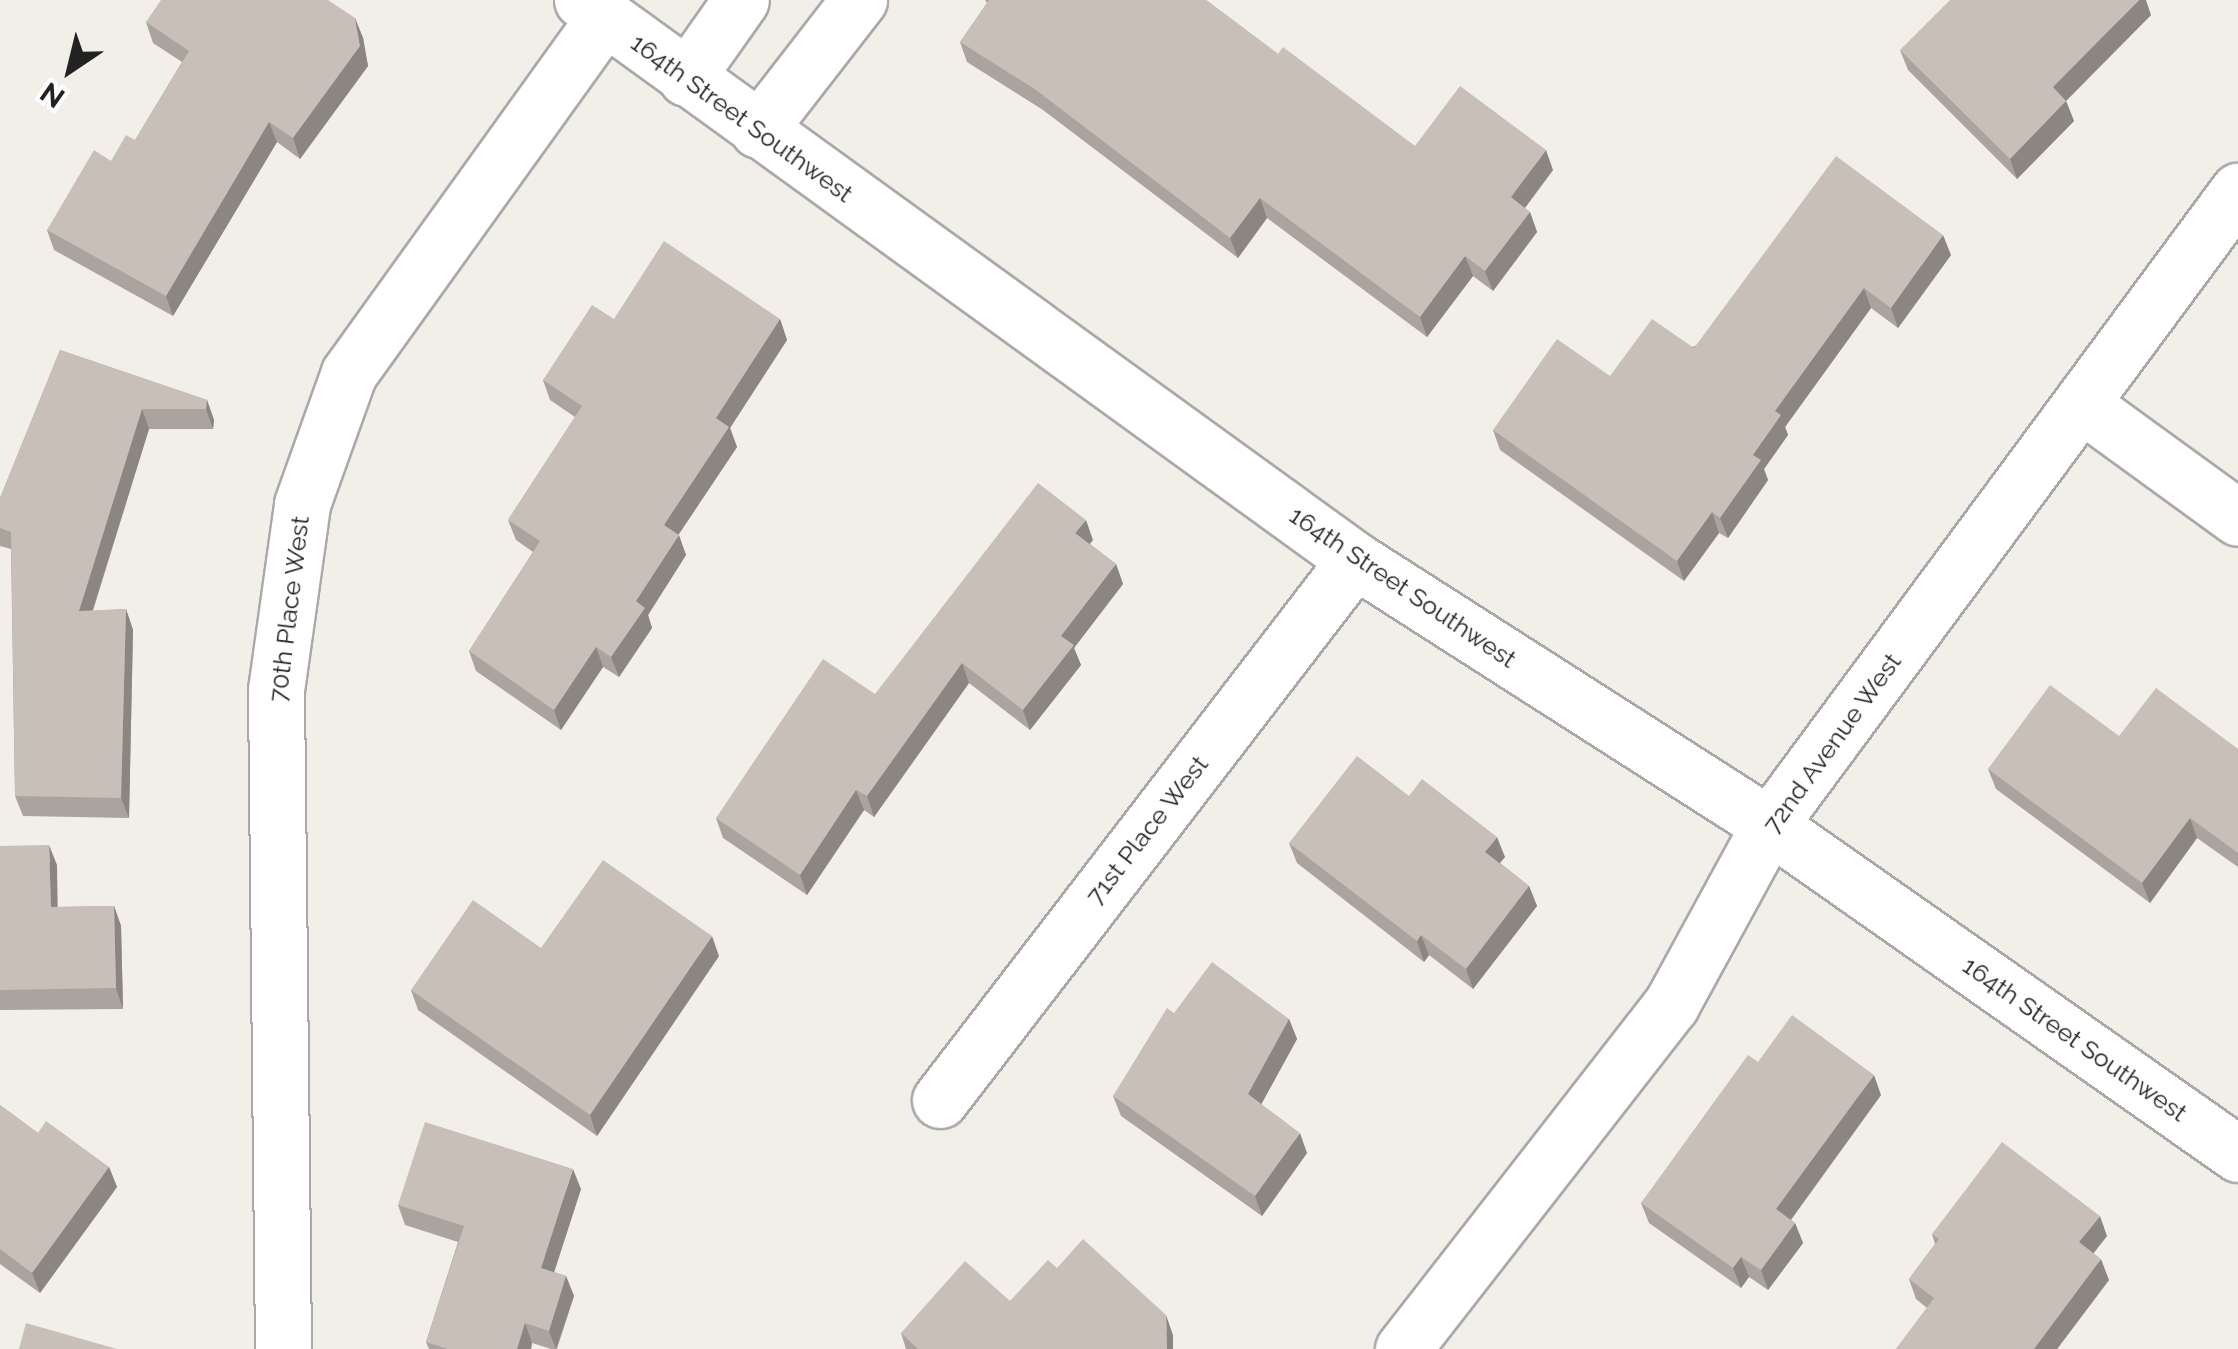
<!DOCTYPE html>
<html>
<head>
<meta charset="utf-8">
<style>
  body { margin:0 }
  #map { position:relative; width:2238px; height:1349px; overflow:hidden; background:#f2efe9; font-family:Raleway,sans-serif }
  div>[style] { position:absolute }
  .roads { filter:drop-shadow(2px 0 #a9a9a9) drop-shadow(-2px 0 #a9a9a9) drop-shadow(0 2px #a9a9a9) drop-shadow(0 -2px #a9a9a9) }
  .minor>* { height:55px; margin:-27.5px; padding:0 27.5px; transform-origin:27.5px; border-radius:27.5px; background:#fff }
  .wall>* { inset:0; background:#aba49e }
  .shaded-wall>* { inset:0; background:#8b8681 }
  .building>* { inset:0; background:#c7bfb8 }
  span { translate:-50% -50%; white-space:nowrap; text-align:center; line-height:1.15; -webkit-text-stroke:8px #fff; paint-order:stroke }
  .street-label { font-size:25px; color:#222 }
  .north { position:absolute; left:20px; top:20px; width:100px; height:100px; -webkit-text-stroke:8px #fff; paint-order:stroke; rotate:215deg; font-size:28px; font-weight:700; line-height:40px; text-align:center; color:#222 }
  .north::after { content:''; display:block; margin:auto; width:35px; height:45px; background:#222; clip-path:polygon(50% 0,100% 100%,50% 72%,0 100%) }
</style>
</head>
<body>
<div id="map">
  <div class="roads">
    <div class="minor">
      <i style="left:582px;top:0;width:955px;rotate:35.92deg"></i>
      <i style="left:1355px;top:560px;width:492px;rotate:32.6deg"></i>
      <i style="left:1769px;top:825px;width:573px;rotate:35.05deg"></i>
      <i style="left:686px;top:78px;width:95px;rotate:-54.8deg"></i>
      <i style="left:758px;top:130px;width:165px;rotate:-52.2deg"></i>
      <i style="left:2084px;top:406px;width:190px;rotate:36deg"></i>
      <i style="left:940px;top:1100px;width:681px;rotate:-52.46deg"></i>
      <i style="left:283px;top:1349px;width:659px;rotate:-90.61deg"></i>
      <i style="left:276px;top:690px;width:188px;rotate:-82deg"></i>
      <i style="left:302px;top:504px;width:139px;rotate:-70.3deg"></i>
      <i style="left:349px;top:373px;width:437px;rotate:-54.3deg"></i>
      <i style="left:1403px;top:1349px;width:436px;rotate:-52.1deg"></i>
      <i style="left:1671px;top:1005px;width:205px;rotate:-61.4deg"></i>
      <i style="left:1769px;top:825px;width:789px;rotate:-53.51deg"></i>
    </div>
  </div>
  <div class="wall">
    <i style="clip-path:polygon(985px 0,1206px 0,1278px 54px,1415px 146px,1553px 170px,1525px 208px,1530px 212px,1537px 232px,1493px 291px,1473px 276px,1427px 337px,1267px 218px,1238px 258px,1043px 110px,967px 62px,960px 42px,987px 3px)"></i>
    <i style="clip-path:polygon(2151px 15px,2066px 101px,2074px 121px,2017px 179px,1908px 70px,1900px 50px)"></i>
    <i style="clip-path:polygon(355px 18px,363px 38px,368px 66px,300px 159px,277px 142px,173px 316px,54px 250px,47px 230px,111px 161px,135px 140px,182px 62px,153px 43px,146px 22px)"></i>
    <i style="clip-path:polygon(1951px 255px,1898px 328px,1871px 308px,1785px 427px,1788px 435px,1764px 469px,1768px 480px,1728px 538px,1719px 533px,1684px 581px,1500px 450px,1493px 430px,1610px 376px)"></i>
    <i style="clip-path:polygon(614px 319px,780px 319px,787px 340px,730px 428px,737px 447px,678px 535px,686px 555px,648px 615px,652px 628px,619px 677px,603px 667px,561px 730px,476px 671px,469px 651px,533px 552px,516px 540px,508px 520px,575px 417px,550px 400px,543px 380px)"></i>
    <i style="clip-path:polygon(60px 350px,207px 400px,214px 420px,213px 429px,149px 429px,93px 611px,126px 609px,133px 630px,129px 818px,23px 816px,15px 796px,11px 549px,0 546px,0 498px)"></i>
    <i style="clip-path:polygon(1093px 540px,1090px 544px,1116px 564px,1123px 584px,1074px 648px,1081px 665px,1030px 730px,969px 683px,874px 817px,864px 810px,807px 895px,723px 838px,716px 818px,875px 694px)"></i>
    <i style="clip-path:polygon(2119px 736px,2238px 749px,2238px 867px,2197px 838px,2150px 903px,1996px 789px,1988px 769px)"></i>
    <i style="clip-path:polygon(1409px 796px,1505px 857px,1500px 863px,1529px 886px,1537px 906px,1473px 989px,1429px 955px,1424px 962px,1297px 863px,1289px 843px)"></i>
    <i style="clip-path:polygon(0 846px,57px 865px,57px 907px,114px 906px,121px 926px,123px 1009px,0 1010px)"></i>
    <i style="clip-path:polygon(541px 948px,719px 956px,597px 1136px,418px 1010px,411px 990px)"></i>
    <i style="clip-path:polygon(1174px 1013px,1289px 1019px,1297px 1039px,1261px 1104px,1307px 1153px,1262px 1216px,1121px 1116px,1113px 1096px)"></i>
    <i style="clip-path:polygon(1758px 1062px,1881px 1095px,1791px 1220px,1795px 1223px,1803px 1243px,1768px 1290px,1749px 1277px,1741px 1288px,1649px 1223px,1641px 1203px)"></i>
    <i style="clip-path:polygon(0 1105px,38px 1133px,109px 1167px,117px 1187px,40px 1293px,0 1264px)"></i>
    <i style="clip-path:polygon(581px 1189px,554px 1272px,566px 1276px,574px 1296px,557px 1349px,551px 1349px,532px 1343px,531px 1349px,429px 1349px,426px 1342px,458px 1242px,405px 1225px,398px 1205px)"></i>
    <i style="clip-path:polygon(1932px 1234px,2107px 1236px,2093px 1253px,2109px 1280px,2057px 1349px,1896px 1349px,1927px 1308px,1916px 1299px,1909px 1279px,1935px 1244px)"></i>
    <i style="clip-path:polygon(1057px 1268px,1173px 1335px,1173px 1349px,906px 1349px,901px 1333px,1010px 1301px)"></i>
  </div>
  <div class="shaded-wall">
    <i style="clip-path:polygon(2139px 0,2146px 0,2151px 15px,2060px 107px,2053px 87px)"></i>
    <i style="clip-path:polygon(355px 18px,363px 38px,368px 66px,300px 159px,293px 138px)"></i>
    <i style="clip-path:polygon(2066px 101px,2074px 121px,2017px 179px,2010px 159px)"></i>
    <i style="clip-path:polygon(269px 122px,277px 142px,173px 316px,166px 296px)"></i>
    <i style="clip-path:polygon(1546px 150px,1553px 170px,1518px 217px,1511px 197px)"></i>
    <i style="clip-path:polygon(1260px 198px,1267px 218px,1238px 258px,1230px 238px)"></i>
    <i style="clip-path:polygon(1530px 212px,1537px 232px,1493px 291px,1485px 271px)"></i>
    <i style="clip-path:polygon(1943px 235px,1951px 255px,1898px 328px,1891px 308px)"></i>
    <i style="clip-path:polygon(1465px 256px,1473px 276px,1427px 337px,1420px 317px)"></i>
    <i style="clip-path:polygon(1864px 288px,1871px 308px,1785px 427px,1788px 435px,1764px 469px,1768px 480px,1728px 538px,1720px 518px,1775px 411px)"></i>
    <i style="clip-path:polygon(780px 319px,787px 340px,730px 428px,737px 447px,671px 546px,664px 525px,716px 418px)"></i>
    <i style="clip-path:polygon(207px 400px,214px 420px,213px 429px,206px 409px)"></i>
    <i style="clip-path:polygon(142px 409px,149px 429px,86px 631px,79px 611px)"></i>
    <i style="clip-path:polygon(1712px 512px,1719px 533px,1684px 581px,1677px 561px)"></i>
    <i style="clip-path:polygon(1086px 520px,1093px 540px,1082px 553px,1075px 533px)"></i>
    <i style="clip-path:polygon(679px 535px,686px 555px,648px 615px,652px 628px,619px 677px,611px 657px,636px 601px)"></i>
    <i style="clip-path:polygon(1116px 564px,1123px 584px,1074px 648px,1081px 665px,1030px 730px,1023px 710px,1061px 636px)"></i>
    <i style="clip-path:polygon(126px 609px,133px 630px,129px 818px,121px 798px)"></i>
    <i style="clip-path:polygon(596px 647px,603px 667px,561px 730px,554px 710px)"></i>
    <i style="clip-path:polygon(962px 663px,969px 683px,874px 817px,867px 796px)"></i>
    <i style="clip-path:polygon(856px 790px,864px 810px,807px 895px,800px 875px)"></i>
    <i style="clip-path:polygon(2190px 818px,2197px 838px,2150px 903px,2142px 883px)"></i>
    <i style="clip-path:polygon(1497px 837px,1505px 857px,1492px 872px,1485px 852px)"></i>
    <i style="clip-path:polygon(49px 845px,57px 865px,58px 927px,51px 907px)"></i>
    <i style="clip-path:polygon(1529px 886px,1537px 906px,1473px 989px,1466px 969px)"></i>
    <i style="clip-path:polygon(114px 906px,121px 926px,123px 1009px,116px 988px)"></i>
    <i style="clip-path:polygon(1421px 935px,1429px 955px,1424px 962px,1417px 941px)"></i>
    <i style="clip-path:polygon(712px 936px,719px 956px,597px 1136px,590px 1115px)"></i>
    <i style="clip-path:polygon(1289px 1019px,1297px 1039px,1256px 1114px,1248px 1094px)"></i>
    <i style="clip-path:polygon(1874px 1075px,1881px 1095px,1784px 1229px,1776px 1209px)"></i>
    <i style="clip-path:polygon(1300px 1133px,1307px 1153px,1262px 1216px,1255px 1196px)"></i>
    <i style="clip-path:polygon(109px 1167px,117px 1187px,40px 1293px,32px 1273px)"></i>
    <i style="clip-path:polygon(573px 1169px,581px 1189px,549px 1288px,541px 1268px)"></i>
    <i style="clip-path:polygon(2100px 1216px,2107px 1236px,2086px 1263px,2079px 1242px)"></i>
    <i style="clip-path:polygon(1795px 1223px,1803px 1243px,1768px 1290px,1761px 1270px)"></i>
    <i style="clip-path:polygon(1741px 1257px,1749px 1277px,1741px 1288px,1733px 1268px)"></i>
    <i style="clip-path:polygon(2101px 1259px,2109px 1280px,2057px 1349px,2034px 1349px)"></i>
    <i style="clip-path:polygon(566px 1276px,574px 1296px,556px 1349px,549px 1331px)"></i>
    <i style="clip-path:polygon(1166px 1315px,1173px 1335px,1173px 1349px,1167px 1349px)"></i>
    <i style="clip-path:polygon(525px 1323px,532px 1343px,531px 1349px,517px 1349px)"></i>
  </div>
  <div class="building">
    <i style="clip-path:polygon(161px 0,328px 0,355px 18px,360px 46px,293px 138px,269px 122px,166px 296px,47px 230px,94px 150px,111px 161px,126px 135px,135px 140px,189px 51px,146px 22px)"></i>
    <i style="clip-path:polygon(989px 0,1206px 0,1278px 54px,1283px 47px,1415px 146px,1460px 86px,1546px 150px,1511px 197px,1530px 212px,1485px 271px,1465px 256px,1420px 317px,1260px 198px,1230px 238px,1036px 90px,960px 42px)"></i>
    <i style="clip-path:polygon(1950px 0,2139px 0,2053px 87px,2066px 101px,2010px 159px,1900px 50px)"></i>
    <i style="clip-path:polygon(1836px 156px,1943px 235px,1891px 308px,1864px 288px,1775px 411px,1781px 415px,1753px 455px,1761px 460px,1720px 518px,1712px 512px,1677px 561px,1493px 430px,1557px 339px,1610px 376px,1652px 319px,1694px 348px)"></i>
    <i style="clip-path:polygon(664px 241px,780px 319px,716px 418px,729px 427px,664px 525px,679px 535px,636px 601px,645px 608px,611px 657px,596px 647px,554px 710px,469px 651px,540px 541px,508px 520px,582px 406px,543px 380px,592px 305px,614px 319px)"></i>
    <i style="clip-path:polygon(60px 350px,207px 400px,206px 409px,142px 409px,79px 611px,126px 609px,121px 798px,15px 796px,11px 532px,0 528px,0 498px)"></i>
    <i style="clip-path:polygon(1038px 483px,1086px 520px,1075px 533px,1116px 564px,1061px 636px,1074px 645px,1023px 710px,962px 663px,867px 796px,856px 790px,800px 875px,716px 818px,823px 659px,875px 694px)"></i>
    <i style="clip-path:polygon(2050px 685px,2119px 736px,2156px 688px,2238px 749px,2238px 853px,2190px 818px,2142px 883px,1988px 769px)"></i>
    <i style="clip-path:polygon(1357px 756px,1409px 796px,1422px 779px,1497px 837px,1485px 852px,1529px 886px,1466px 969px,1421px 935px,1417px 941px,1289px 843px)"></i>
    <i style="clip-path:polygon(49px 845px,51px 907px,114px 906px,116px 988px,0 990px,0 846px)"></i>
    <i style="clip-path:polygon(603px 860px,712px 936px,590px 1115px,411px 990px,473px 900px,541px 948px)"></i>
    <i style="clip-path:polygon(1212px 962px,1289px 1019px,1248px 1094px,1300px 1133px,1255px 1196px,1113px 1096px,1167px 1008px,1174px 1013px)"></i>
    <i style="clip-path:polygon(1792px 1015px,1874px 1075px,1776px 1209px,1795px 1223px,1761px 1270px,1741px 1257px,1733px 1268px,1641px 1203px,1748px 1055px,1758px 1062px)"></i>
    <i style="clip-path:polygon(0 1105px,38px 1133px,46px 1121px,109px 1167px,32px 1273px,0 1249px)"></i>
    <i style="clip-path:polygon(425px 1122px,573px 1169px,541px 1268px,566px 1276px,549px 1331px,525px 1323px,517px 1349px,448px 1349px,426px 1342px,464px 1226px,398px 1205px)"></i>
    <i style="clip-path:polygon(2002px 1142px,2100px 1216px,2079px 1242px,2101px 1259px,2034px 1349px,1896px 1349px,1934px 1298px,1909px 1279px,1939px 1239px,1932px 1234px)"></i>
    <i style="clip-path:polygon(1083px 1239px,1166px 1315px,1167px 1349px,918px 1349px,901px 1333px,965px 1261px,1010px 1301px,1048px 1260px,1057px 1268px)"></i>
    <i style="clip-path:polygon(26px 1323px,117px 1349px,19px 1349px)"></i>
  </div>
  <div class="street-label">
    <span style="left:742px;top:118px;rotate:36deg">164th Street Southwest</span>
    <span style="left:1403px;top:587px;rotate:34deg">164th Street Southwest</span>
    <span style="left:289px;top:609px;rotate:-83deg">70th Place West</span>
    <span style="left:1832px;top:743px;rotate:-54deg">72nd Avenue West</span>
    <span style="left:1147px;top:830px;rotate:-52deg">71st Place West</span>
    <span style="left:2075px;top:1039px;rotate:35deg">164th Street Southwest</span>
  </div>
  <div class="north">N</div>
</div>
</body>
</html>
